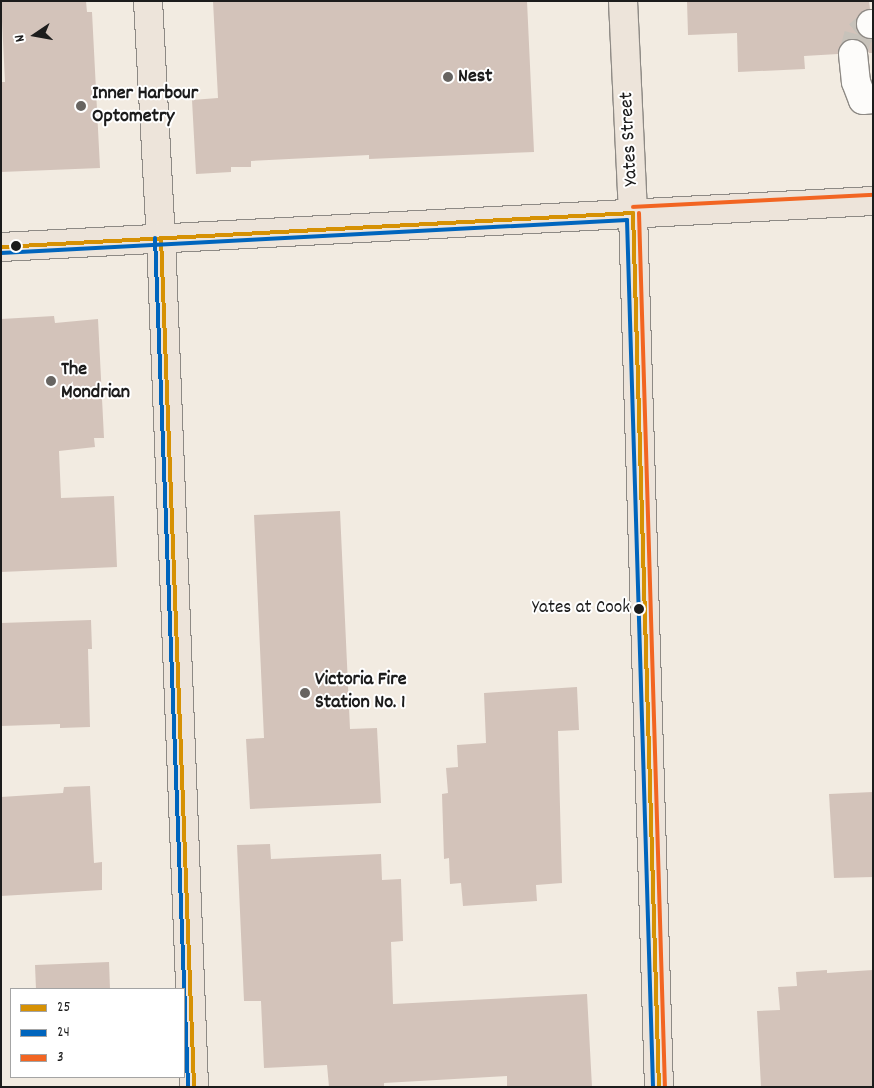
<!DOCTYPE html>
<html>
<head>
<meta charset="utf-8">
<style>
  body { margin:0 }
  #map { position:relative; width:874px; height:1088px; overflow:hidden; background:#f2ebe1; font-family:Dekko,sans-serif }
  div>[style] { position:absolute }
  .building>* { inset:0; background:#d3c3ba }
  .minor-tunnel>* { height:28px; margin-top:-14px; transform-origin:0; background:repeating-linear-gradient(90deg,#c7c2ba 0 28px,transparent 0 42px) }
  .roads { filter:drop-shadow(1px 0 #8e8a85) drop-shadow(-1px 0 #8e8a85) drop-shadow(0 1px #8e8a85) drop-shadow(0 -1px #8e8a85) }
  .minor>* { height:28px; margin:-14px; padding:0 14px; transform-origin:14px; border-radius:14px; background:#fdfcfa }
  .major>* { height:28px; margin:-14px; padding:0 14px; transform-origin:14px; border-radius:14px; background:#ede4da }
  .bus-1>* { height:4px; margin:-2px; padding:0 2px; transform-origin:2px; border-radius:2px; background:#d69104 }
  .bus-2>* { height:4px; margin:-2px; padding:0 2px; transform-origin:2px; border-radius:2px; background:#0065bd }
  .bus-3>* { height:4px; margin:-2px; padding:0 2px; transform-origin:2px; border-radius:2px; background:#f26522 }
  .dots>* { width:14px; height:14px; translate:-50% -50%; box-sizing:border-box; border:2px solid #fff; border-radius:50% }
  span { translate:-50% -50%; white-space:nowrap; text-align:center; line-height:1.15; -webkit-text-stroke:4px #fff; paint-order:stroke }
  .bus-label { font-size:19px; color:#1c1c1c }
  .right { translate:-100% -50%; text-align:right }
  .poi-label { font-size:20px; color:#1c1c1c; font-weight:700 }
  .left { translate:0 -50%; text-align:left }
  .street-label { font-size:20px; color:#1c1c1c }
  .frame { position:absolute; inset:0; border:2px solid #1c1c1c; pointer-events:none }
  .legend { position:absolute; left:10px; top:988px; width:175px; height:90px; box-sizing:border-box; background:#fff; border:1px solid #a4a4a4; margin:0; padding:6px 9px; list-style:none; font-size:15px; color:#1c1c1c }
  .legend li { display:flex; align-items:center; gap:10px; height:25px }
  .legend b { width:25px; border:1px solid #a4a4a4 }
  .north { position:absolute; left:10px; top:10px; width:50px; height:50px; -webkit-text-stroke:4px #fff; paint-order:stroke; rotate:258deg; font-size:14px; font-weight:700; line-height:20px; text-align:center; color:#1c1c1c }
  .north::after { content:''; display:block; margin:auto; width:18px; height:22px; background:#1c1c1c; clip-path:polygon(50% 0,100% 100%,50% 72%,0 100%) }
</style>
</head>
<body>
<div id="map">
  <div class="building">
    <i style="clip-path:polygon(1px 1px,86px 1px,87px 12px,92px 12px,100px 168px,1px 172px,1px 82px,5px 82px)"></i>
    <i style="clip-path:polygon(213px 1px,527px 1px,534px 152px,369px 159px,369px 155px,251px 161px,251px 167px,231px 167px,231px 172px,196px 174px,192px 100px,218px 98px)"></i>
    <i style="clip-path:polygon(687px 1px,869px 1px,870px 9px,858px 16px,855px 24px,863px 37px,872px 40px,873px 53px,869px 53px,860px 40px,851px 39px,843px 42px,838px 54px,804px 56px,805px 69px,738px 72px,737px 33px,688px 35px)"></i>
    <i style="clip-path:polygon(54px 316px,55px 323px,98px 319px,104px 438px,94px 438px,95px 447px,59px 451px,61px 498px,114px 496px,117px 567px,1px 572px,1px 319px)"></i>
    <i style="clip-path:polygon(340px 511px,350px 729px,377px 728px,381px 803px,250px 809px,246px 739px,264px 738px,254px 515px)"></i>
    <i style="clip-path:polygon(91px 620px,92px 649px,88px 649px,90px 727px,60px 728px,60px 724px,1px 726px,1px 623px)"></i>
    <i style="clip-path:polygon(577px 687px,579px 730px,558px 731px,562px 883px,536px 885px,537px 901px,463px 906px,461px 883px,450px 884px,449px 858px,444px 859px,442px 794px,448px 793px,446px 768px,458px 767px,457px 745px,486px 743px,484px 693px)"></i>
    <i style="clip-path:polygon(90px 786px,94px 863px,102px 862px,102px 890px,1px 896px,1px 797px,63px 793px,64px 787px)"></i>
    <i style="clip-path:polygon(873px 792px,873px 877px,834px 878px,829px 794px)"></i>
    <i style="clip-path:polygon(270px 844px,271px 859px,381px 854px,382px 880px,401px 879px,403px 941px,391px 942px,393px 1004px,587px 994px,592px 1087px,507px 1087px,507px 1076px,384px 1083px,384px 1087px,329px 1087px,327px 1065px,264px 1068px,261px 1001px,244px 1001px,237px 845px)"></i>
    <i style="clip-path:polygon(109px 962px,110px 989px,36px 989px,35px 965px)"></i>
    <i style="clip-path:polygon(827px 970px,827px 973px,873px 970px,873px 1087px,761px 1087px,757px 1011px,780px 1010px,778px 987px,797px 986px,796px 972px)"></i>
  </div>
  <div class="minor-tunnel">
    <i style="left:853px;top:54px;width:20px;rotate:-75deg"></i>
    <i style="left:858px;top:35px;width:17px;rotate:-40deg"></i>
  </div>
  <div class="roads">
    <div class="minor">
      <i style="left:871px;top:24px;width:2px"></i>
      <i style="left:853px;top:54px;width:28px;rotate:84deg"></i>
      <i style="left:856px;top:82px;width:19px;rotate:69deg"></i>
      <i style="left:863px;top:100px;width:10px;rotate:-6deg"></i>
    </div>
    <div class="major">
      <i style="left:148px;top:1px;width:237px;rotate:86.9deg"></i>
      <i style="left:161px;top:238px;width:850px;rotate:87.77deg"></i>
      <i style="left:623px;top:1px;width:212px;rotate:87.3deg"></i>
      <i style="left:633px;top:213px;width:874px;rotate:88.3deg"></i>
      <i style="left:1px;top:247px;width:873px;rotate:-3.02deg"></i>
    </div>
  </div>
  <div class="bus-1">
    <i style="left:633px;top:213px;width:874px;rotate:88.3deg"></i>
    <i style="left:161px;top:238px;width:850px;rotate:87.77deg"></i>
    <i style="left:1px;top:247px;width:633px;rotate:-3.08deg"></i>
  </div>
  <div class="bus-2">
    <i style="left:155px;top:238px;width:850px;rotate:87.77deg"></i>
    <i style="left:1px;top:253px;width:627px;rotate:-3.02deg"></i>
    <i style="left:627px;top:220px;width:867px;rotate:88.28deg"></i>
  </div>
  <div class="bus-3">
    <i style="left:633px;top:207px;width:240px;rotate:-2.9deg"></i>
    <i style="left:639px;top:213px;width:874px;rotate:88.3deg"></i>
  </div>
  <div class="dots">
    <i style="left:448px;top:77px;background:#676461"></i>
    <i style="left:81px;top:106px;background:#676461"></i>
    <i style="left:16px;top:246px;background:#1c1c1c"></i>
    <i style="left:51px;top:381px;background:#676461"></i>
    <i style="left:639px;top:609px;background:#1c1c1c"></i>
    <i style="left:305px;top:693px;background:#676461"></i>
  </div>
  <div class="bus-label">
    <span class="right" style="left:630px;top:609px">Yates at Cook</span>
  </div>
  <div class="poi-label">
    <span class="left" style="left:458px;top:77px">Nest</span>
    <span class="left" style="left:92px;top:106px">Inner Harbour<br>Optometry</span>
    <span class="left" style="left:61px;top:382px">The<br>Mondrian</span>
    <span class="left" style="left:315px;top:692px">Victoria Fire<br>Station No. 1</span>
  </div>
  <div class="street-label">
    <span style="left:630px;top:139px;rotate:-93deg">Yates Street</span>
  </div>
  <div class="frame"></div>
  <ul class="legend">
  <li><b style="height:6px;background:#d69104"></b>25</li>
  <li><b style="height:6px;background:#0065bd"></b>24</li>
  <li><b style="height:6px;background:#f26522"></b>3</li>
  </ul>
  <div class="north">N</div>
</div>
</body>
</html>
